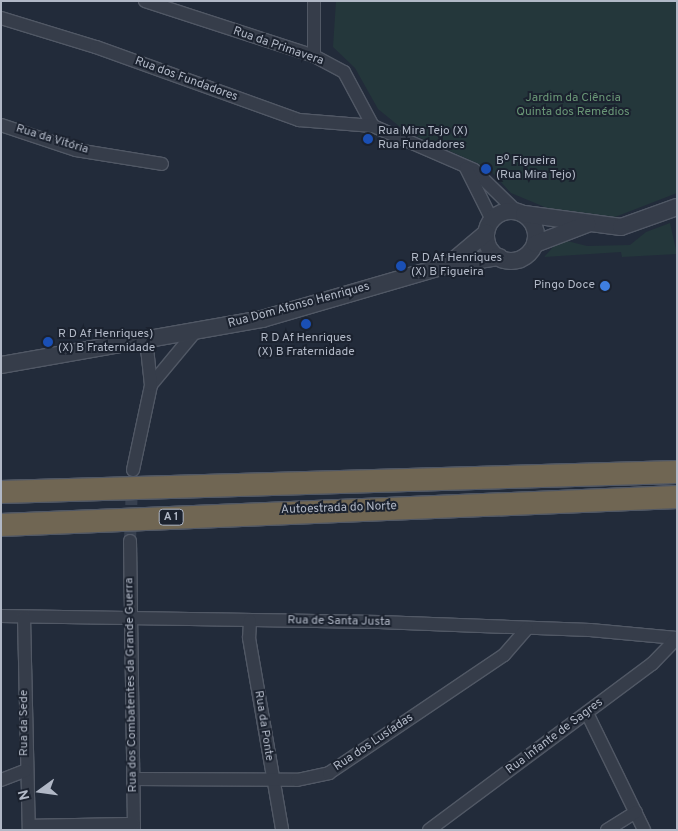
<!DOCTYPE html>
<html>
<head>
<meta charset="utf-8">
<style>
  body { margin:0 }
  #map { position:relative; width:678px; height:831px; overflow:hidden; background:#222b3a; font-family:Overpass,sans-serif }
  div>[style] { position:absolute }
  .green>* { inset:0; background:#24373b }
  .minor-tunnel>* { height:12px; margin-top:-6px; transform-origin:0; background:repeating-linear-gradient(90deg,#37404f 0 12px,transparent 0 18px) }
  .roads { filter:drop-shadow(1px 0 #515865) drop-shadow(-1px 0 #515865) drop-shadow(0 1px #515865) drop-shadow(0 -1px #515865) }
  .minor>* { height:12px; margin:-6px; padding:0 6px; transform-origin:6px; border-radius:6px; background:#363d4a }
  .tertiary>* { height:16px; margin:-8px; padding:0 8px; transform-origin:8px; border-radius:8px; background:#363d4a }
  .tertiary>.ring { margin:-8px; padding:0; box-sizing:content-box; background:none; border:16px solid #363d4a; border-radius:50% }
  .motorway>* { height:22px; margin:-11px; padding:0 11px; transform-origin:11px; border-radius:11px; background:#706653 }
  .dots>* { width:14px; height:14px; translate:-50% -50%; box-sizing:border-box; border:2px solid #1b222f; border-radius:50% }
  span { translate:-50% -50%; white-space:nowrap; text-align:center; line-height:1.15; -webkit-text-stroke:4px #1b222f; paint-order:stroke }
  .shield-label span { padding:1px 4px; background:#1b222f; border:1px solid; border-radius:4px; -webkit-text-stroke-width:0 }
  .shield-label { font-size:11px; color:#b1b8c6; font-weight:700 }
  .street-label { font-size:12px; color:#b1b8c6 }
  .park-label { font-size:12px; color:#699676 }
  .poi-label { font-size:12px; color:#b1b8c6 }
  .left { translate:0 -50%; text-align:left }
  .right { translate:-100% -50%; text-align:right }
  .frame { position:absolute; inset:0; border:2px solid #b1b8c6; pointer-events:none }
  .north { position:absolute; left:15px; top:766px; width:50px; height:50px; -webkit-text-stroke:4px #1b222f; paint-order:stroke; rotate:256deg; font-size:14px; font-weight:700; line-height:20px; text-align:center; color:#b1b8c6 }
  .north::after { content:''; display:block; margin:auto; width:18px; height:22px; background:#b1b8c6; clip-path:polygon(50% 0,100% 100%,50% 72%,0 100%) }
</style>
</head>
<body>
<div id="map">
  <div class="green">
    <i style="clip-path:polygon(336px 1px,677px 1px,677px 193px,615px 217px,547px 208px,511px 193px,488px 168px,405px 131px,378px 109px,355px 68px,333px 47px)"></i>
    <i style="clip-path:polygon(670px 223px,677px 254px,622px 257px,621px 252px,544px 257px,555px 245px,567px 241px,587px 246px,630px 245px,646px 232px)"></i>
  </div>
  <div class="minor-tunnel">
    <i style="left:130px;top:541px;width:58px;rotate:-88deg"></i>
  </div>
  <div class="roads">
    <div class="minor">
      <i style="left:145px;top:1px;width:178px;rotate:18deg"></i>
      <i style="left:314px;top:56px;width:34px;rotate:28deg"></i>
      <i style="left:344px;top:72px;width:61px;rotate:61.8deg"></i>
      <i style="left:373px;top:126px;width:110px;rotate:23.5deg"></i>
      <i style="left:474px;top:170px;width:60px;rotate:44.3deg"></i>
      <i style="left:1px;top:18px;width:99px;rotate:17deg"></i>
      <i style="left:96px;top:47px;width:216px;rotate:19.8deg"></i>
      <i style="left:299px;top:120px;width:74px;rotate:4.6deg"></i>
      <i style="left:314px;top:56px;width:55px;rotate:-90deg"></i>
      <i style="left:1px;top:125px;width:79px;rotate:18.4deg"></i>
      <i style="left:76px;top:150px;width:87px;rotate:9.2deg"></i>
      <i style="left:466px;top:168px;width:58px;rotate:63.4deg"></i>
      <i style="left:151px;top:385px;width:69px;rotate:-50.3deg"></i>
      <i style="left:133px;top:470px;width:87px;rotate:-78deg"></i>
      <i style="left:151px;top:385px;width:46px;rotate:-96.2deg"></i>
      <i style="left:130px;top:541px;width:289px;rotate:89.2deg"></i>
      <i style="left:1px;top:616px;width:378px;rotate:0.9deg"></i>
      <i style="left:379px;top:622px;width:211px;rotate:2.2deg"></i>
      <i style="left:590px;top:630px;width:87px;rotate:5.3deg"></i>
      <i style="left:24px;top:617px;width:213px;rotate:88.7deg"></i>
      <i style="left:250px;top:621px;width:17px;rotate:93deg"></i>
      <i style="left:249px;top:638px;width:195px;rotate:80.2deg"></i>
      <i style="left:587px;top:713px;width:130px;rotate:64deg"></i>
      <i style="left:133px;top:779px;width:164px;rotate:0.3deg"></i>
      <i style="left:297px;top:780px;width:33px;rotate:-12deg"></i>
      <i style="left:329px;top:773px;width:211px;rotate:-34deg"></i>
      <i style="left:504px;top:655px;width:35px;rotate:-49deg"></i>
      <i style="left:1px;top:780px;width:26px;rotate:-21deg"></i>
      <i style="left:29px;top:826px;width:105px;rotate:-1.1deg"></i>
      <i style="left:429px;top:830px;width:278px;rotate:-36.7deg"></i>
      <i style="left:652px;top:664px;width:36px;rotate:-46deg"></i>
      <i style="left:607px;top:830px;width:34px;rotate:-32deg"></i>
    </div>
    <div class="tertiary">
      <i class="ring" style="left:486px;top:211px;width:34px;height:34px"></i>
      <i style="left:524px;top:214px;width:98px;rotate:7.6deg"></i>
      <i style="left:621px;top:227px;width:59px;rotate:-19.7deg"></i>
      <i style="left:535px;top:244px;width:56px;rotate:-21deg"></i>
      <i style="left:448px;top:265px;width:50px;rotate:-40.1deg"></i>
      <i style="left:1px;top:365px;width:265px;rotate:-10deg"></i>
      <i style="left:262px;top:319px;width:194px;rotate:-16.2deg"></i>
      <i style="left:448px;top:265px;width:52px;rotate:-8.9deg"></i>
    </div>
    <div class="motorway">
      <i style="left:1px;top:492px;width:676px;rotate:-1.69deg"></i>
      <i style="left:1px;top:525px;width:677px;rotate:-2.37deg"></i>
    </div>
  </div>
  <div class="dots">
    <i style="left:368px;top:139px;background:#1a4fb4"></i>
    <i style="left:486px;top:169px;background:#1a4fb4"></i>
    <i style="left:401px;top:266px;background:#1a4fb4"></i>
    <i style="left:605px;top:286px;background:#3f7fe0"></i>
    <i style="left:306px;top:324px;background:#1a4fb4"></i>
    <i style="left:48px;top:342px;background:#1a4fb4"></i>
  </div>
  <div class="shield-label">
    <span style="left:171px;top:517px">A 1</span>
  </div>
  <div class="street-label">
    <span style="left:278px;top:47px;rotate:19deg">Rua da Primavera</span>
    <span style="left:186px;top:80px;rotate:20deg">Rua dos Fundadores</span>
    <span style="left:52px;top:140px;rotate:17deg">Rua da Vitória</span>
    <span style="left:299px;top:306px;rotate:-15deg">Rua Dom Afonso Henriques</span>
    <span style="left:339px;top:509px;rotate:-2deg">Autoestrada do Norte</span>
    <span style="left:339px;top:622px;rotate:1deg">Rua de Santa Justa</span>
    <span style="left:132px;top:685px;rotate:-91deg">Rua dos Combatentes da Grande Guerra</span>
    <span style="left:25px;top:723px;rotate:-90deg">Rua da Sede</span>
    <span style="left:263px;top:726px;rotate:81deg">Rua da Ponte</span>
    <span style="left:555px;top:737px;rotate:-37deg">Rua Infante de Sagres</span>
    <span style="left:374px;top:743px;rotate:-34deg">Rua dos Lusíadas</span>
  </div>
  <div class="park-label">
    <span style="left:573px;top:106px">Jardim da Ciência<br>Quinta dos Remédios</span>
  </div>
  <div class="poi-label">
    <span class="left" style="left:378px;top:139px">Rua Mira Tejo (X)<br>Rua Fundadores</span>
    <span class="left" style="left:496px;top:169px">Bº Figueira<br>(Rua Mira Tejo)</span>
    <span class="left" style="left:411px;top:266px">R D Af Henriques<br>(X) B Figueira</span>
    <span class="right" style="left:595px;top:286px">Pingo Doce</span>
    <span class="left" style="left:58px;top:342px">R D Af Henriques)<br>(X) B Fraternidade</span>
    <span style="left:306px;top:346px">R D Af Henriques<br>(X) B Fraternidade</span>
  </div>
  <div class="frame"></div>
  <div class="north">N</div>
</div>
</body>
</html>
